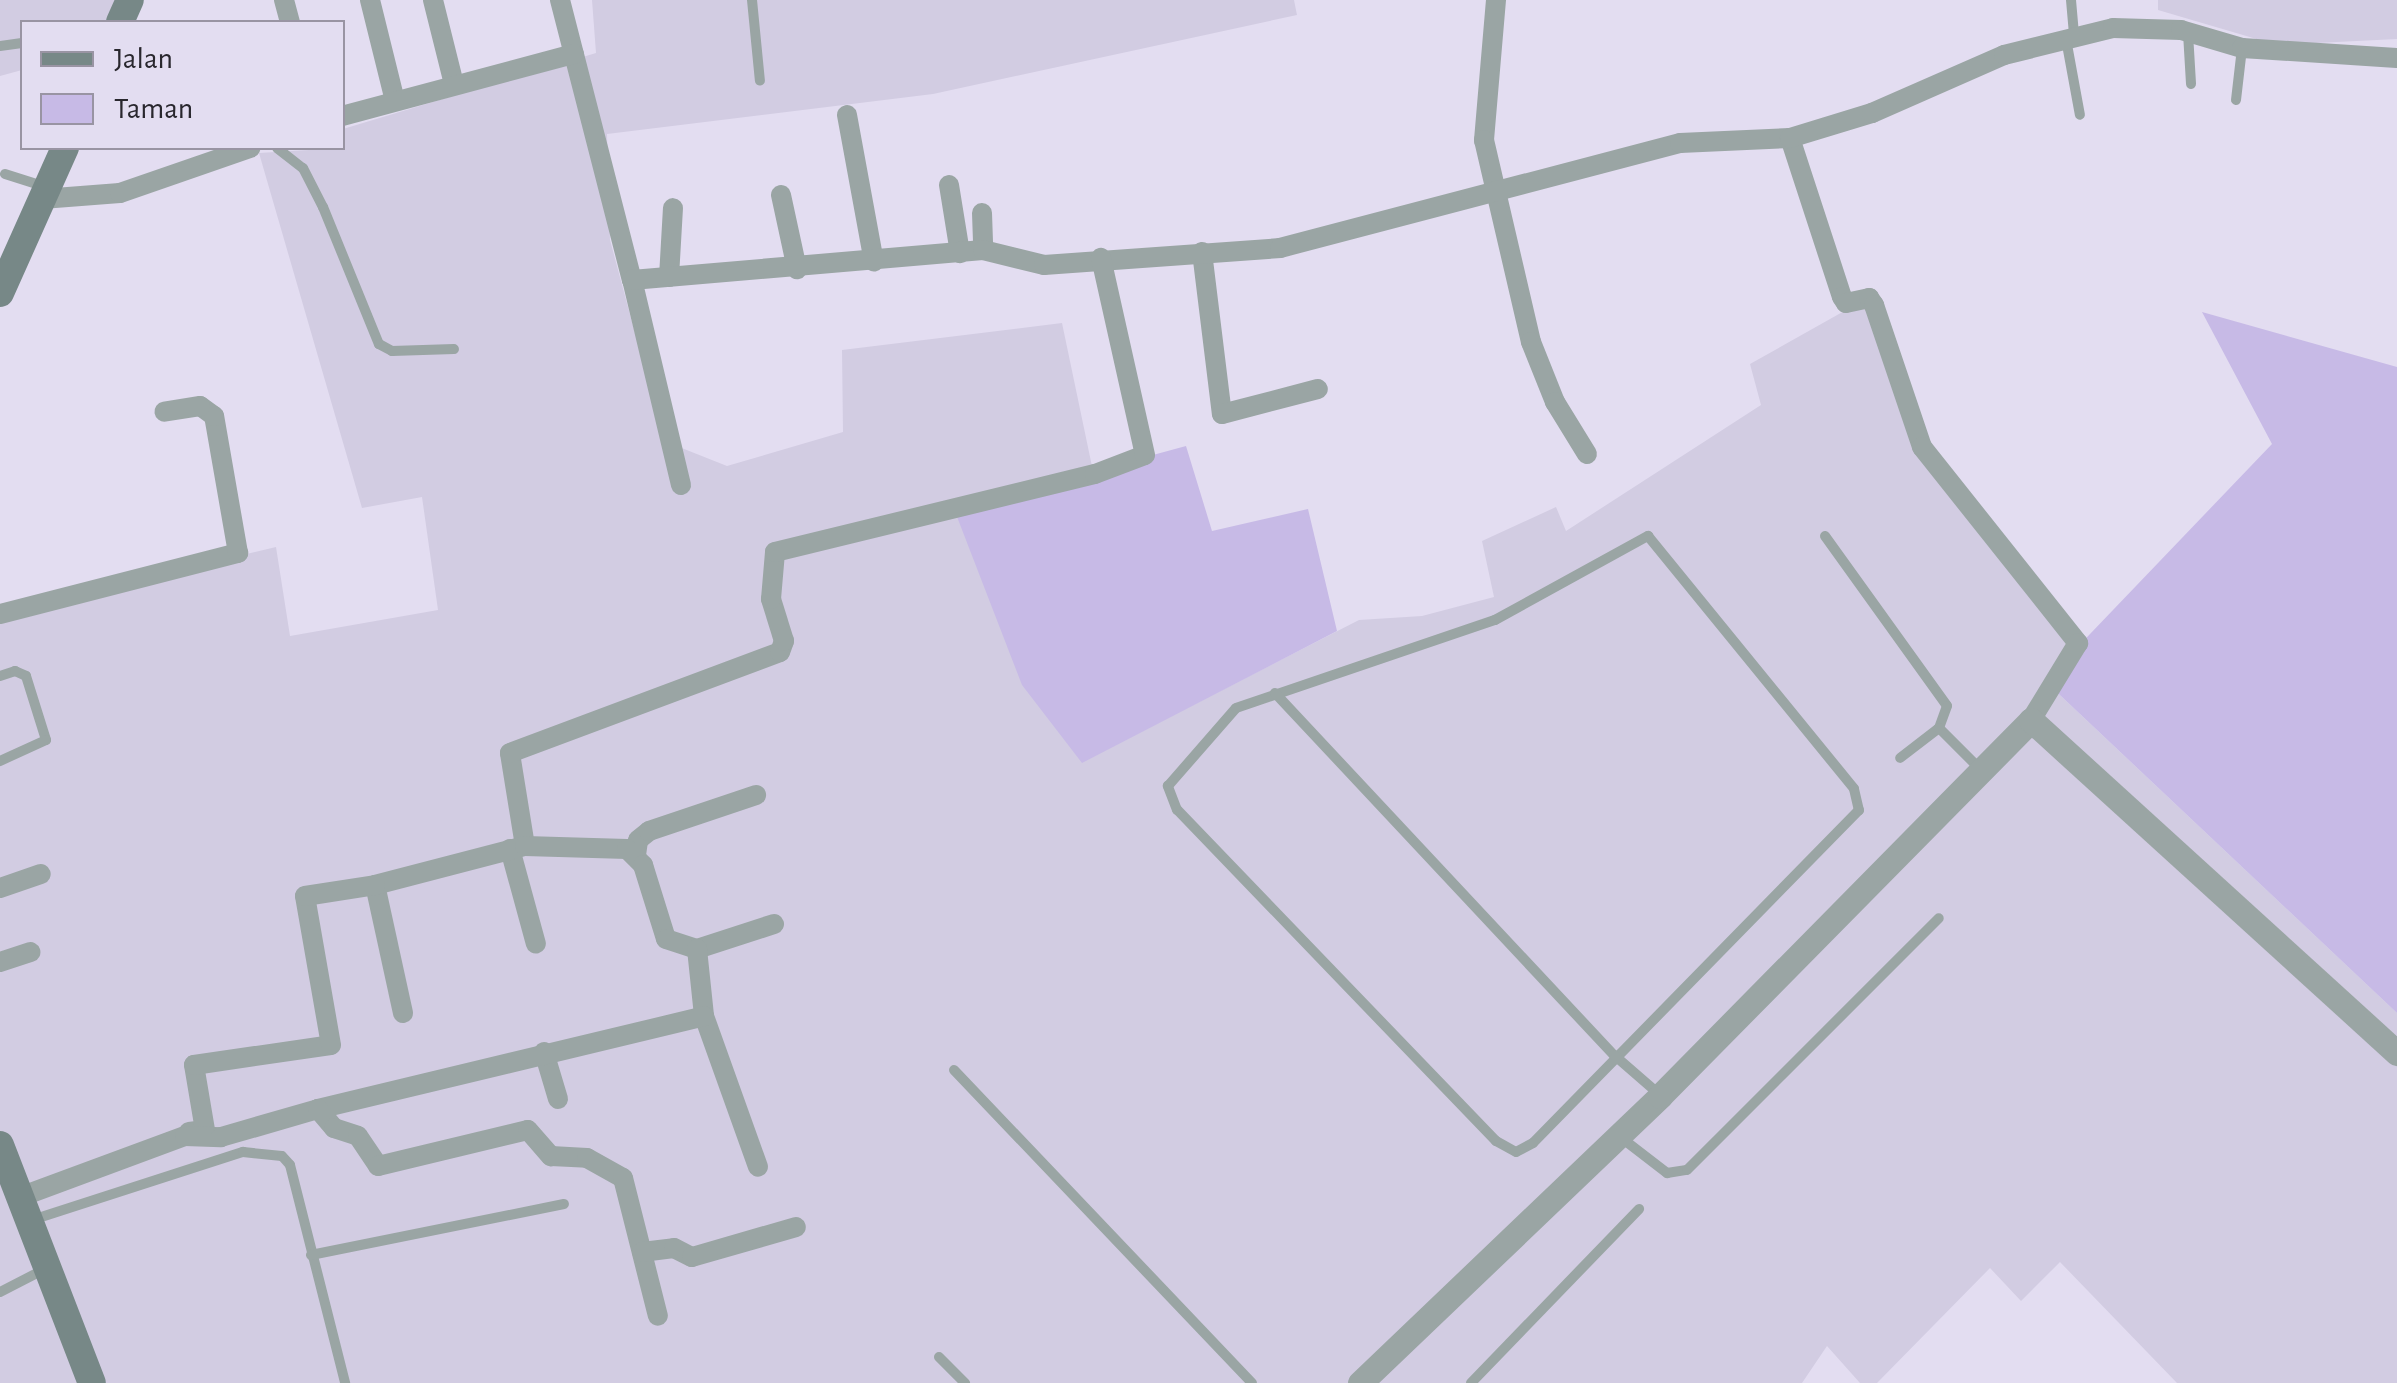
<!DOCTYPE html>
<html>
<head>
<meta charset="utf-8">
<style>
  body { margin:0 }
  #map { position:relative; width:2397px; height:1383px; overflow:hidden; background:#e3ddf1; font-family:"Alegreya Sans",sans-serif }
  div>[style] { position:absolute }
  .industrial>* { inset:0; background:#d2cce2 }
  .green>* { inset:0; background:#c7bae6 }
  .service>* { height:10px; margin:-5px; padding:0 5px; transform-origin:5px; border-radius:5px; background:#9aa5a4 }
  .minor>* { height:20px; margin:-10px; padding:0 10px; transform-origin:10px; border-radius:10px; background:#9aa5a4 }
  .tertiary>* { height:25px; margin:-12.5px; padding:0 12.5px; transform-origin:12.5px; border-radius:12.5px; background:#9aa5a4 }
  .secondary>* { height:28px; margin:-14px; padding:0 14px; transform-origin:14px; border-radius:14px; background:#778887 }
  span { translate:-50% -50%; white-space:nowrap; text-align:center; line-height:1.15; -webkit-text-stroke:8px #e3ddf1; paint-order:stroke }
  .legend { position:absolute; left:20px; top:20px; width:325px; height:130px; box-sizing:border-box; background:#e3ddf1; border:2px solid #9994a3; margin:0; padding:12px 18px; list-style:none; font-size:30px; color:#29272e }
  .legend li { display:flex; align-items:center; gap:20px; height:50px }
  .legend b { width:50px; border:2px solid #9994a3 }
</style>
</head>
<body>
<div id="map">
  <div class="industrial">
    <i style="clip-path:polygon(0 0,115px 0,105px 22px,22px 22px,22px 70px,0 76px)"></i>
    <i style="clip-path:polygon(592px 0,1294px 0,1297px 15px,933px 94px,607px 134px,610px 240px,664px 441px,727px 466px,843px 432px,842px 350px,1062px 323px,1094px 476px,1082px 762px,1359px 620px,1422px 616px,1494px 597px,1482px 541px,1556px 507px,1566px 531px,1761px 405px,1750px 364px,1871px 296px,1909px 436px,2080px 651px,2046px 682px,2397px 1013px,2397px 1383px,2177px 1383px,2060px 1262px,2021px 1301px,1990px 1268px,1877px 1383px,1860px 1383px,1827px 1346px,1802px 1383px,0 1383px,0 613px,276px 547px,290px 636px,438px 610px,422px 497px,362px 508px,259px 153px,342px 148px,343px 129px,596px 53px)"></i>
    <i style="clip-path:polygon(2158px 0,2397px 0,2397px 39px,2277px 45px,2158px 10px)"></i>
  </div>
  <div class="green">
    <i style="clip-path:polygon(2202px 312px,2397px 367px,2397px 1013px,2045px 681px,2272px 444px)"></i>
    <i style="clip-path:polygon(1186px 446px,1212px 531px,1308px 509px,1337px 631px,1082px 763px,1022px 685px,954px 509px)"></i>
  </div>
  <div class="service">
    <i style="left:752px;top:0;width:81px;rotate:84.4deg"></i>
    <i style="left:2071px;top:0;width:36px;rotate:85deg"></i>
    <i style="left:2188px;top:33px;width:51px;rotate:86.6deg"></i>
    <i style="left:2066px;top:39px;width:77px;rotate:79.6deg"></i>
    <i style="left:0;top:46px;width:22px;rotate:-8deg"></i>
    <i style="left:2236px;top:100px;width:52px;rotate:-83.4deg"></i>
    <i style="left:277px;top:148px;width:33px;rotate:38deg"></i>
    <i style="left:303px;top:168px;width:44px;rotate:62.9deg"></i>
    <i style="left:323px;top:207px;width:148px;rotate:67.8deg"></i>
    <i style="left:379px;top:344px;width:15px;rotate:28deg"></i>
    <i style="left:392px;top:351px;width:62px;rotate:-1.8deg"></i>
    <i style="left:5px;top:174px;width:43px;rotate:17.6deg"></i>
    <i style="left:1648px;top:536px;width:326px;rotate:50.8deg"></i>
    <i style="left:1854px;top:789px;width:22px;rotate:77deg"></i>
    <i style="left:1859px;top:810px;width:466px;rotate:134.4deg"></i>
    <i style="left:1533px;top:1143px;width:19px;rotate:152deg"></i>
    <i style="left:1516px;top:1152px;width:23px;rotate:-151deg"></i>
    <i style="left:1496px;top:1141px;width:460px;rotate:-133.9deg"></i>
    <i style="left:1177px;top:810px;width:26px;rotate:-111deg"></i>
    <i style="left:1168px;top:786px;width:103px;rotate:-48.9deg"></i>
    <i style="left:1236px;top:708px;width:274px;rotate:-18.8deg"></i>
    <i style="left:1495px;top:620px;width:175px;rotate:-28.8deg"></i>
    <i style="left:1825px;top:536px;width:209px;rotate:54.3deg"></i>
    <i style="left:1947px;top:706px;width:23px;rotate:110deg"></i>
    <i style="left:1939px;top:728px;width:49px;rotate:142.4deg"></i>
    <i style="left:0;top:676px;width:16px;rotate:-18deg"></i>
    <i style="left:15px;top:671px;width:12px;rotate:24deg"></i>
    <i style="left:26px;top:676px;width:67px;rotate:72.6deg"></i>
    <i style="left:46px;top:740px;width:51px;rotate:155.5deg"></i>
    <i style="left:1275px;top:693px;width:496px;rotate:46.9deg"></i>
    <i style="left:1614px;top:1055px;width:61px;rotate:41deg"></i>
    <i style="left:1939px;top:728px;width:59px;rotate:45deg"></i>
    <i style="left:954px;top:1070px;width:432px;rotate:46.4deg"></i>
    <i style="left:1619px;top:1136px;width:61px;rotate:37.6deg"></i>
    <i style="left:1667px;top:1173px;width:20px;rotate:-9deg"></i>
    <i style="left:1687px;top:1170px;width:356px;rotate:-45deg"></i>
    <i style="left:32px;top:1220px;width:222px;rotate:-17.9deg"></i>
    <i style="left:243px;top:1152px;width:39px;rotate:6deg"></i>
    <i style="left:282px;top:1156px;width:12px;rotate:48deg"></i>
    <i style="left:290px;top:1165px;width:225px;rotate:75.8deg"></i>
    <i style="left:311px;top:1255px;width:258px;rotate:-11.4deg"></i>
    <i style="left:0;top:1292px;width:48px;rotate:-27.1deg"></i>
    <i style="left:939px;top:1357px;width:37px;rotate:45deg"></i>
    <i style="left:1471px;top:1383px;width:242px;rotate:-46deg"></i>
  </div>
  <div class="minor">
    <i style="left:284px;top:0;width:23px;rotate:75deg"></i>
    <i style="left:370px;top:0;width:104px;rotate:76.1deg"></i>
    <i style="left:433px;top:0;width:87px;rotate:76deg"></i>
    <i style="left:560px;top:0;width:289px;rotate:75.6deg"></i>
    <i style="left:1496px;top:0;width:141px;rotate:94.9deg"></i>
    <i style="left:1484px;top:140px;width:207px;rotate:76.9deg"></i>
    <i style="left:1531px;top:342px;width:65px;rotate:68.2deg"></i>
    <i style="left:1555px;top:402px;width:61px;rotate:58.4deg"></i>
    <i style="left:847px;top:115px;width:149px;rotate:79.6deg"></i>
    <i style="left:342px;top:116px;width:240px;rotate:-15deg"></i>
    <i style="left:1790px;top:138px;width:167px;rotate:71.9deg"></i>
    <i style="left:1842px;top:297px;width:7px;rotate:56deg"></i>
    <i style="left:1846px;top:303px;width:24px;rotate:-12deg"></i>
    <i style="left:1869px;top:298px;width:9px;rotate:54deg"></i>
    <i style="left:1874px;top:305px;width:150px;rotate:71.3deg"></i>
    <i style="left:1922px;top:447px;width:251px;rotate:51.5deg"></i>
    <i style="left:2078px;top:643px;width:90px;rotate:121.4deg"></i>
    <i style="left:949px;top:185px;width:69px;rotate:80.8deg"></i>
    <i style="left:781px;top:195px;width:76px;rotate:77.8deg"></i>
    <i style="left:42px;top:199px;width:78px;rotate:-4.4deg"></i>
    <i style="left:120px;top:193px;width:138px;rotate:-19.1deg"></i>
    <i style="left:982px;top:213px;width:37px;rotate:88deg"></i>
    <i style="left:1202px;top:252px;width:163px;rotate:83deg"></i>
    <i style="left:1222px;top:414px;width:99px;rotate:-14.6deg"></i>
    <i style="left:669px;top:277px;width:69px;rotate:-86.7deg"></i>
    <i style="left:681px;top:485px;width:211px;rotate:-103.4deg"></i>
    <i style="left:632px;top:280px;width:352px;rotate:-4.9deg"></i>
    <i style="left:983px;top:250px;width:63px;rotate:13.8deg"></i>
    <i style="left:1044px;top:265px;width:237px;rotate:-4.1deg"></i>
    <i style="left:1280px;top:248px;width:414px;rotate:-14.7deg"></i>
    <i style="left:1680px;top:143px;width:110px;rotate:-2.6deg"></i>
    <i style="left:1790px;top:138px;width:86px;rotate:-17deg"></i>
    <i style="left:1872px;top:113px;width:144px;rotate:-23.7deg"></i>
    <i style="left:2004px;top:55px;width:112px;rotate:-13.9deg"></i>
    <i style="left:2113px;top:28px;width:68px;rotate:1.7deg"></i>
    <i style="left:2181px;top:30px;width:64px;rotate:16.4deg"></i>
    <i style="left:2242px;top:48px;width:155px;rotate:3.7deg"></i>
    <i style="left:0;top:614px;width:246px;rotate:-14.4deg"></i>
    <i style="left:238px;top:553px;width:139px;rotate:-99.9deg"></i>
    <i style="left:214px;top:416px;width:17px;rotate:-144deg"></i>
    <i style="left:200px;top:406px;width:36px;rotate:171deg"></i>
    <i style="left:525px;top:846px;width:94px;rotate:-99.2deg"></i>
    <i style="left:510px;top:753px;width:288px;rotate:-20.5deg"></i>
    <i style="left:780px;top:652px;width:12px;rotate:-70deg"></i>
    <i style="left:784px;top:641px;width:44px;rotate:-107.2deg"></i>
    <i style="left:771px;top:599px;width:47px;rotate:-85.1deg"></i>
    <i style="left:775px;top:552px;width:329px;rotate:-13.7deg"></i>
    <i style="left:1095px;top:474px;width:53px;rotate:-20.8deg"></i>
    <i style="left:1145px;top:455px;width:202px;rotate:-102.6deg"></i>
    <i style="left:510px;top:849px;width:98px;rotate:74.7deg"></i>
    <i style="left:636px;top:855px;width:15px;rotate:-82deg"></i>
    <i style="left:638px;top:840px;width:14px;rotate:-39deg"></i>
    <i style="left:649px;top:831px;width:113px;rotate:-18.6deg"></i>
    <i style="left:0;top:888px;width:43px;rotate:-18.9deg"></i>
    <i style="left:697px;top:949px;width:81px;rotate:-18deg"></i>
    <i style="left:0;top:962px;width:32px;rotate:-18deg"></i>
    <i style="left:403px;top:1013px;width:131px;rotate:-102.3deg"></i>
    <i style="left:375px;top:885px;width:155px;rotate:-14.6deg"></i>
    <i style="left:525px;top:846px;width:102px;rotate:1.7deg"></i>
    <i style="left:627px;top:849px;width:23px;rotate:45deg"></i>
    <i style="left:643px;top:865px;width:77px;rotate:72.7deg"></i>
    <i style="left:666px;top:939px;width:33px;rotate:18deg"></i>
    <i style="left:697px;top:949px;width:67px;rotate:84deg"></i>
    <i style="left:704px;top:1016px;width:160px;rotate:70.3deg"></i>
    <i style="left:544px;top:1052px;width:49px;rotate:73.4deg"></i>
    <i style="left:318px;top:1109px;width:397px;rotate:-13.5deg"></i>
    <i style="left:189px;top:1132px;width:16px;rotate:-7deg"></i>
    <i style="left:205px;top:1130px;width:66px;rotate:-99.6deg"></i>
    <i style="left:194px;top:1065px;width:138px;rotate:-8.3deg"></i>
    <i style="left:331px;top:1045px;width:151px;rotate:-99.9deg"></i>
    <i style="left:305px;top:896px;width:71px;rotate:-8.9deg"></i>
    <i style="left:20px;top:1197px;width:176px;rotate:-20.3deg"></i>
    <i style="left:185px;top:1136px;width:36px;rotate:2deg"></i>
    <i style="left:221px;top:1137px;width:101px;rotate:-16.1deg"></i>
    <i style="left:318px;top:1109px;width:25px;rotate:50deg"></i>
    <i style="left:334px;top:1128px;width:25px;rotate:18deg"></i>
    <i style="left:358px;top:1136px;width:36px;rotate:56deg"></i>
    <i style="left:378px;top:1166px;width:154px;rotate:-13.5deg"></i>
    <i style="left:528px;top:1130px;width:35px;rotate:49deg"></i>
    <i style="left:551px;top:1156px;width:36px;rotate:3deg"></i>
    <i style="left:587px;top:1158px;width:41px;rotate:29.1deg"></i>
    <i style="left:623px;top:1178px;width:142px;rotate:75.8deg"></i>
    <i style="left:642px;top:1252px;width:32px;rotate:-7deg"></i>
    <i style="left:674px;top:1248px;width:20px;rotate:27deg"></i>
    <i style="left:692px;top:1257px;width:108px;rotate:-16.1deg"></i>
  </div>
  <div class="tertiary">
    <i style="left:1360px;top:1383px;width:415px;rotate:-43.7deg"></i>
    <i style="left:1660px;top:1096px;width:528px;rotate:-45.38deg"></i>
    <i style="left:2031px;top:720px;width:495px;rotate:42.3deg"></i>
  </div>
  <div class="secondary">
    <i style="left:120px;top:22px;width:24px;rotate:-66deg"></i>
    <i style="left:0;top:293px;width:159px;rotate:-65.9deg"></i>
    <i style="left:0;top:1145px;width:255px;rotate:68.9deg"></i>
  </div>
  <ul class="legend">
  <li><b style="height:12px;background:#778887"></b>Jalan</li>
  <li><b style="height:28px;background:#c7bae6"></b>Taman</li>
  </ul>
</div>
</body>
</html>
